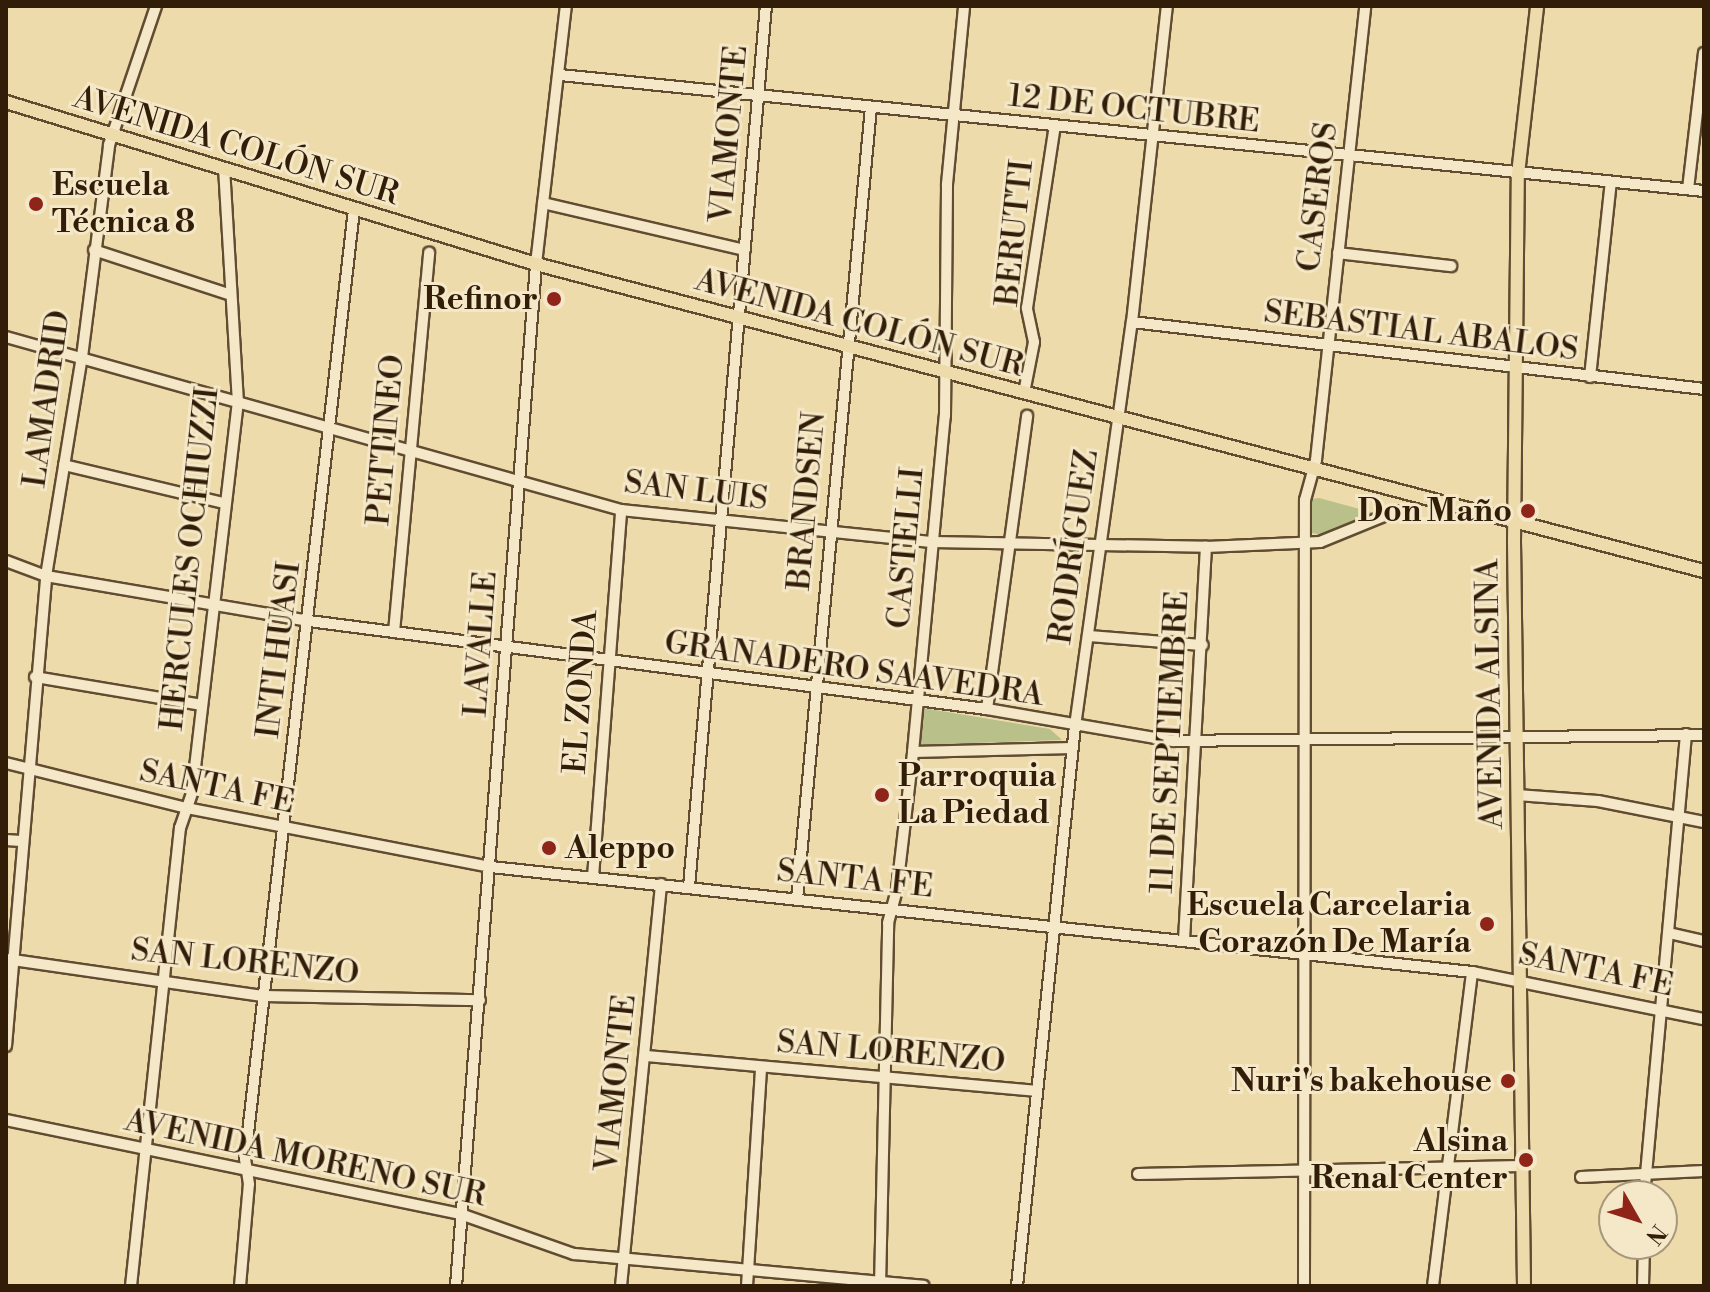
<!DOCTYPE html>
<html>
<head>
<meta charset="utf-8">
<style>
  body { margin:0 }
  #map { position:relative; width:1710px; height:1292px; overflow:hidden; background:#eedbab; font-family:"Libre Bodoni",serif }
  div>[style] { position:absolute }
  .green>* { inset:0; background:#b9c089 }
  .roads { filter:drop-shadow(2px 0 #614c32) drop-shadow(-2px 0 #614c32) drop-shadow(0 2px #614c32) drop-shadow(0 -2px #614c32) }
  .minor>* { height:10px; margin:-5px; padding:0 5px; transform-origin:5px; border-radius:5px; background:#f4e8c8 }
  .major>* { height:12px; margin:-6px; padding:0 6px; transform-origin:6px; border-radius:6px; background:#eedbab }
  .dots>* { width:22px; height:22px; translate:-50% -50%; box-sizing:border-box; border:4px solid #f4e8c8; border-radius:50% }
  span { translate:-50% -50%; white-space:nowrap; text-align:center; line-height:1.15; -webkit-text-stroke:6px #f4e8c8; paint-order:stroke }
  .street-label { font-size:32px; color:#321d09 }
  .poi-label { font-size:32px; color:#321d09; font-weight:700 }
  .left { translate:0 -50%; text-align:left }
  .right { translate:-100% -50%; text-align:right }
  .frame { position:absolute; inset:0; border:8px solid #321d09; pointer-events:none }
  .north { position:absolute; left:1598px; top:1180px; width:80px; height:80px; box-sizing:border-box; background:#f4e8c8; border:2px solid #a6977c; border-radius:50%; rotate:129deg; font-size:22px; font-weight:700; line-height:32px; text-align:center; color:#321d09 }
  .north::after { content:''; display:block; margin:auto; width:28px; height:36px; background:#8f2418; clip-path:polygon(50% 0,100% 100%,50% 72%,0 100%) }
</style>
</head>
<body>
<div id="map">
  <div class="green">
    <i style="clip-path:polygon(1319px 498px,1378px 514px,1323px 535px,1312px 533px,1312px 499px)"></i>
    <i style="clip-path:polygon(923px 708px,1050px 729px,1062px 740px,920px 745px)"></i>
  </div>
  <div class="roads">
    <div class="minor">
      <i style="left:560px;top:75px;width:1150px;rotate:5.79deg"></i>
      <i style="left:1688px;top:189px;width:137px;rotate:-83.3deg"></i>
      <i style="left:543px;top:203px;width:207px;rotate:13.1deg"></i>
      <i style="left:94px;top:250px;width:141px;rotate:18.2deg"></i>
      <i style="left:1338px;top:253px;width:114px;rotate:6.6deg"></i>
      <i style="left:1132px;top:322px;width:576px;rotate:6.68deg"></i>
      <i style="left:6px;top:337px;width:639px;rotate:15.71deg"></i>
      <i style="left:621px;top:510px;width:314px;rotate:5.9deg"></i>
      <i style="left:933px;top:542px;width:273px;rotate:1deg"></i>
      <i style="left:1206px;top:547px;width:114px;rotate:-2.5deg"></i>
      <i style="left:1320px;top:542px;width:82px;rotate:-22.2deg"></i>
      <i style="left:1590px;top:377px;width:196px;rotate:-83.9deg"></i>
      <i style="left:1024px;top:393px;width:52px;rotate:-78.9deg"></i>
      <i style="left:1034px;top:342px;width:35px;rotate:-102deg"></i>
      <i style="left:1027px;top:308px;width:184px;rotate:-81.3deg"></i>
      <i style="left:64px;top:465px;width:164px;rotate:13.4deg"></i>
      <i style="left:6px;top:561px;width:43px;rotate:20.6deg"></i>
      <i style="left:46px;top:576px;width:267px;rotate:9.7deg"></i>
      <i style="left:309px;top:621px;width:684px;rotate:7.4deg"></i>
      <i style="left:987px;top:709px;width:189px;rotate:9.8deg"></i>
      <i style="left:1173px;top:741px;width:531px;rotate:-0.65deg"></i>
      <i style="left:394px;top:632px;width:381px;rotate:-84.7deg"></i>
      <i style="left:1088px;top:636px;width:115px;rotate:4.5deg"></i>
      <i style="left:35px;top:677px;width:169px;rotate:9.5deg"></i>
      <i style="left:987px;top:709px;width:296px;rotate:-82.2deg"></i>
      <i style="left:913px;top:752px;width:159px;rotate:-1.4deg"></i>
      <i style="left:6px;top:763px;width:187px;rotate:14deg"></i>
      <i style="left:187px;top:808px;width:310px;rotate:11deg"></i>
      <i style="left:491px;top:867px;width:987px;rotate:6.11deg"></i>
      <i style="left:1472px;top:972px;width:237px;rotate:11.5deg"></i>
      <i style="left:1517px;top:795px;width:81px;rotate:4.2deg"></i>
      <i style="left:1598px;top:801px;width:108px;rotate:11.2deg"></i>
      <i style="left:6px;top:840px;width:15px;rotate:4deg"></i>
      <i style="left:593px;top:877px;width:368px;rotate:-85.6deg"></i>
      <i style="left:689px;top:887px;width:884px;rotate:-85.01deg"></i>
      <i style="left:797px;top:899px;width:794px;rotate:-84.66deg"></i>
      <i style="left:1669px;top:933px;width:36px;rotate:13deg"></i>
      <i style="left:1184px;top:940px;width:394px;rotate:-86.8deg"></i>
      <i style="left:6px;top:959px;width:261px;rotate:8.2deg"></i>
      <i style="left:264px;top:996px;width:216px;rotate:1.1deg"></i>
      <i style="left:6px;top:1046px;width:472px;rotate:-85.1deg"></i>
      <i style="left:46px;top:576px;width:222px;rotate:-80.7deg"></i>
      <i style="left:82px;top:357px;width:214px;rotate:-82.7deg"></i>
      <i style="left:109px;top:145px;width:147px;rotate:-71.3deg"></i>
      <i style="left:646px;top:1056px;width:391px;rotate:5.1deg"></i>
      <i style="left:6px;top:1120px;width:467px;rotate:11.7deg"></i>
      <i style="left:463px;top:1215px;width:118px;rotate:19.4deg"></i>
      <i style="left:574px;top:1254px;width:351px;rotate:5.2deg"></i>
      <i style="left:1138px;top:1174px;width:383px;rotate:-1.2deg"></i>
      <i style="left:1581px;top:1177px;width:123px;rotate:-2.8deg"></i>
      <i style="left:1644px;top:1196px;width:464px;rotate:-84.8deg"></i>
      <i style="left:131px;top:1286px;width:461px;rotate:-83.9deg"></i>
      <i style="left:180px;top:828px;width:37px;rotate:-71deg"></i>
      <i style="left:192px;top:793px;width:393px;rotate:-83.3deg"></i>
      <i style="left:238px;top:403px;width:234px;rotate:-93.4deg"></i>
      <i style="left:240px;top:1286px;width:102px;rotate:-85deg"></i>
      <i style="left:249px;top:1184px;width:25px;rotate:-99deg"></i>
      <i style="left:245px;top:1159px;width:955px;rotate:-83.45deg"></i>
      <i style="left:456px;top:1286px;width:1025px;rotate:-85.52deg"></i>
      <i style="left:536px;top:264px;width:260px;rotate:-83.4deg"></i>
      <i style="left:621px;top:1286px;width:404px;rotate:-84.3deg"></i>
      <i style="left:747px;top:1286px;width:219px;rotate:-86.3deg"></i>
      <i style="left:880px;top:1286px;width:363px;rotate:-88.7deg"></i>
      <i style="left:888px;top:923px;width:35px;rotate:-75deg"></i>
      <i style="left:897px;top:889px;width:138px;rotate:-83.3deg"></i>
      <i style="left:913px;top:752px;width:338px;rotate:-84.6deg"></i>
      <i style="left:945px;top:416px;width:232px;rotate:-89.5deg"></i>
      <i style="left:947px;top:184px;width:179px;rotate:-84.5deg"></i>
      <i style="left:1017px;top:1286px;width:563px;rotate:-84.09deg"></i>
      <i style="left:1075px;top:726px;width:408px;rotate:-82deg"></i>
      <i style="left:1132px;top:322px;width:318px;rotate:-83.7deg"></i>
      <i style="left:1304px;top:1286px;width:786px;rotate:-89.93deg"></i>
      <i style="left:1305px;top:500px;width:41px;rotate:-74.6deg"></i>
      <i style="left:1316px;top:460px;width:457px;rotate:-83.8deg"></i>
      <i style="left:1433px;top:1286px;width:316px;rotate:-82.9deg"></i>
      <i style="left:1643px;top:1286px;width:42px;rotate:-88.6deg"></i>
    </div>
    <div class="major">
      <i style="left:6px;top:102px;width:554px;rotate:17deg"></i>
      <i style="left:536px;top:264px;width:1208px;rotate:14.73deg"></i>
      <i style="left:1524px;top:1286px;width:745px;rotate:-90.77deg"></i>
      <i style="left:1514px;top:541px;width:367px;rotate:-89.4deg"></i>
      <i style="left:1518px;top:174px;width:169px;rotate:-83.5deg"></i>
    </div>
  </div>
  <div class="dots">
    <i style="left:36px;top:204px;background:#8f2418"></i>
    <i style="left:554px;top:299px;background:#8f2418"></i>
    <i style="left:1528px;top:511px;background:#8f2418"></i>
    <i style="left:882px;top:795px;background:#8f2418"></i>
    <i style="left:549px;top:848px;background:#8f2418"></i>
    <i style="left:1487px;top:924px;background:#8f2418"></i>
    <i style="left:1508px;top:1081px;background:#8f2418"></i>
    <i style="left:1526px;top:1160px;background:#8f2418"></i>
  </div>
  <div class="street-label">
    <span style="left:1134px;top:109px;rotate:6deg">12 DE OCTUBRE</span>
    <span style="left:729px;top:134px;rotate:-85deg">VIAMONTE</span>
    <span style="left:236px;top:146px;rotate:17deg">AVENIDA COLÓN SUR</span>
    <span style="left:1318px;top:197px;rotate:-83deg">CASEROS</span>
    <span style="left:1015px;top:233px;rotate:-84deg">BERUTTI</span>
    <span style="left:859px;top:323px;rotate:15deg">AVENIDA COLÓN SUR</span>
    <span style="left:1421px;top:331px;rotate:7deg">SEBASTIAL ABALOS</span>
    <span style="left:47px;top:399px;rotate:-82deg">LAMADRID</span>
    <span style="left:386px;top:440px;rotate:-85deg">PETTINEO</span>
    <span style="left:696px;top:491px;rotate:7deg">SAN LUIS</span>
    <span style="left:807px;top:501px;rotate:-85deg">BRANDSEN</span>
    <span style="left:1074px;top:547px;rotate:-82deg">RODRÍGUEZ</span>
    <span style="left:906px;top:548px;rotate:-85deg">CASTELLI</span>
    <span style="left:190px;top:559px;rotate:-84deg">HERCULES OCHIUZZI</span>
    <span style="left:481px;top:644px;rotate:-86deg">LAVALLE</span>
    <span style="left:279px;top:650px;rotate:-83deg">INTI HUASI</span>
    <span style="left:854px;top:669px;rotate:8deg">GRANADERO SAAVEDRA</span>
    <span style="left:581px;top:692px;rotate:-86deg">EL ZONDA</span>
    <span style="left:1490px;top:694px;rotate:-91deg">AVENIDA ALSINA</span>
    <span style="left:1170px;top:742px;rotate:-87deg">11 DE SEPTIEMBRE</span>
    <span style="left:217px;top:787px;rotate:12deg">SANTA FE</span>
    <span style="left:855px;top:879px;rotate:6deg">SANTA FE</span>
    <span style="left:245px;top:962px;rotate:6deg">SAN LORENZO</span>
    <span style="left:1596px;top:970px;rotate:12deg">SANTA FE</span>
    <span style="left:891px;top:1052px;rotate:5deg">SAN LORENZO</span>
    <span style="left:616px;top:1083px;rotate:-84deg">VIAMONTE</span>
    <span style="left:305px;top:1158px;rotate:12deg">AVENIDA MORENO SUR</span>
  </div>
  <div class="poi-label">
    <span class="left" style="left:52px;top:204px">Escuela<br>Técnica 8</span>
    <span class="right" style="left:538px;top:299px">Refinor</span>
    <span class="right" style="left:1512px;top:511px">Don Maño</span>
    <span class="left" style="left:898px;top:795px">Parroquia<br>La Piedad</span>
    <span class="left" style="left:565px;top:848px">Aleppo</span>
    <span class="right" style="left:1471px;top:924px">Escuela Carcelaria<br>Corazón De María</span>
    <span class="right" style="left:1492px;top:1081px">Nuri's bakehouse</span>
    <span class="right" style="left:1508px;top:1160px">Alsina<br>Renal Center</span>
  </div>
  <div class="frame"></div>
  <div class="north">N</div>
</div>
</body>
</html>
